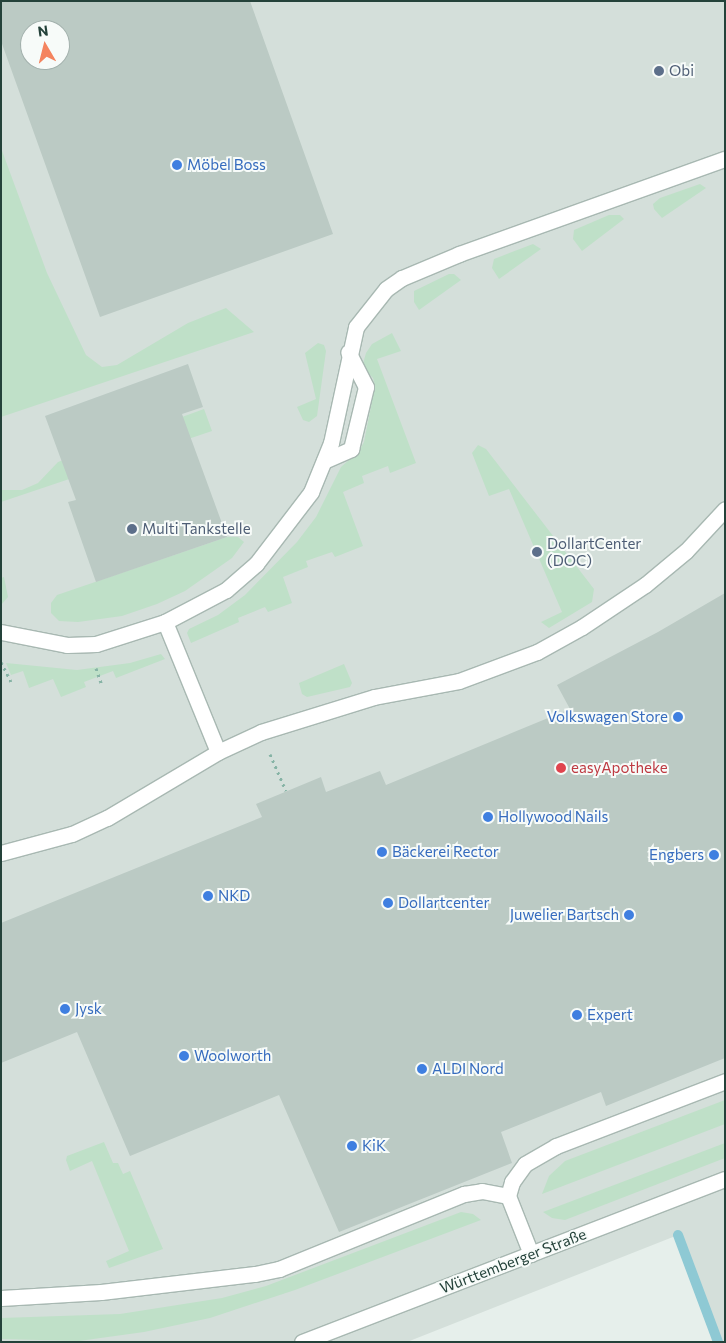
<!DOCTYPE html>
<html>
<head>
<meta charset="utf-8">
<style>
  body { margin:0 }
  #map { position:relative; width:726px; height:1343px; overflow:hidden; background:#e6efeb; font-family:Commissioner,sans-serif }
  div>[style] { position:absolute }
  .built>* { inset:0; background:#d4dfda }
  .green>* { inset:0; background:#bfe0c8 }
  .stream>* { height:10px; margin:-5px; padding:0 5px; transform-origin:5px; border-radius:5px; background:#8ec9d4 }
  .building>* { inset:0; background:#bbcac4 }
  .path>* { height:3px; margin-top:-1.5px; transform-origin:0; background:repeating-linear-gradient(90deg,#86b3a5 0 2.5px,transparent 0 6.5px) }
  .roads { filter:drop-shadow(1px 0 #a8b8b2) drop-shadow(-1px 0 #a8b8b2) drop-shadow(0 1px #a8b8b2) drop-shadow(0 -1px #a8b8b2) }
  .minor>* { height:15px; margin:-7.5px; padding:0 7.5px; transform-origin:7.5px; border-radius:7.5px; background:#fff }
  .dots>* { width:14px; height:14px; translate:-50% -50%; box-sizing:border-box; border:2px solid #f7fbf9; border-radius:50% }
  span { translate:-50% -50%; white-space:nowrap; text-align:center; line-height:1.15; -webkit-text-stroke:4px #f7fbf9; paint-order:stroke }
  .service-label { font-size:15px; color:#4e5e75 }
  .left { translate:0 -50%; text-align:left }
  .shop-label { font-size:15px; color:#366cbe }
  .right { translate:-100% -50%; text-align:right }
  .health-label { font-size:15px; color:#be3a42 }
  .street-label { font-size:15px; color:#24423a }
  .frame { position:absolute; inset:0; border:2px solid #24423a; pointer-events:none }
  .north { position:absolute; left:20px; top:20px; width:50px; height:50px; box-sizing:border-box; background:#f7fbf9; border:1px solid #a3b1ad; border-radius:50%; rotate:352deg; font-size:14px; font-weight:700; line-height:20px; text-align:center; color:#24423a }
  .north::after { content:''; display:block; margin:auto; width:18px; height:22px; background:#f4845f; clip-path:polygon(50% 0,100% 100%,50% 72%,0 100%) }
</style>
</head>
<body>
<div id="map">
  <div class="built">
    <i style="clip-path:polygon(evenodd,1px 1px,725px 1px,725px 1342px,718px 1342px,678px 1235px,407px 1342px,1px 1342px,1px 1px,30px 30px,60px 30px,60px 60px,30px 60px,30px 30px)"></i>
  </div>
  <div class="green">
    <i style="clip-path:polygon(1px 148px,47px 273px,86px 355px,102px 367px,117px 365px,188px 323px,226px 308px,254px 332px,1px 417px)"></i>
    <i style="clip-path:polygon(700px 184px,706px 188px,662px 218px,654px 209px,653px 204px,660px 198px)"></i>
    <i style="clip-path:polygon(609px 215px,620px 215px,624px 219px,582px 251px,573px 239px,574px 230px)"></i>
    <i style="clip-path:polygon(533px 244px,541px 249px,499px 279px,492px 268px,494px 259px)"></i>
    <i style="clip-path:polygon(449px 274px,454px 274px,461px 280px,419px 310px,414px 302px,414px 291px)"></i>
    <i style="clip-path:polygon(392px 333px,401px 351px,377px 359px,416px 463px,390px 473px,388px 466px,362px 476px,364px 483px,343px 492px,363px 546px,335px 557px,332px 552px,306px 561px,308px 567px,283px 577px,292px 603px,268px 612px,265px 607px,238px 618px,239px 622px,191px 643px,187px 633px,189px 629px,218px 615px,245px 595px,297px 542px,316px 517px,341px 467px,359px 451px,364px 442px,375px 386px,373px 378px,362px 367px,366px 353px,372px 344px)"></i>
    <i style="clip-path:polygon(318px 343px,324px 345px,326px 351px,317px 416px,309px 422px,303px 420px,297px 407px,316px 399px,305px 353px)"></i>
    <i style="clip-path:polygon(204px 409px,212px 431px,1px 502px,1px 490px,22px 490px,38px 483px,58px 462px)"></i>
    <i style="clip-path:polygon(478px 445px,486px 449px,594px 589px,592px 602px,549px 628px,541px 622px,562px 612px,509px 489px,489px 496px,472px 453px)"></i>
    <i style="clip-path:polygon(227px 537px,238px 537px,244px 542px,232px 558px,185px 591px,157px 604px,122px 616px,78px 622px,59px 621px,51px 613px,51px 603px,57px 595px)"></i>
    <i style="clip-path:polygon(4px 577px,8px 597px,1px 605px,1px 578px)"></i>
    <i style="clip-path:polygon(161px 654px,165px 659px,116px 678px,113px 671px,84px 682px,86px 687px,61px 697px,53px 679px,29px 688px,23px 671px,11px 675px,6px 663px,77px 670px,130px 663px)"></i>
    <i style="clip-path:polygon(344px 664px,352px 683px,350px 687px,307px 697px,302px 694px,299px 683px)"></i>
    <i style="clip-path:polygon(725px 1100px,725px 1124px,542px 1194px,549px 1176px,565px 1161px)"></i>
    <i style="clip-path:polygon(104px 1142px,113px 1163px,118px 1163px,123px 1174px,130px 1171px,163px 1249px,109px 1268px,106px 1261px,129px 1251px,92px 1161px,70px 1171px,66px 1160px,67px 1156px)"></i>
    <i style="clip-path:polygon(725px 1143px,725px 1158px,565px 1220px,552px 1218px,543px 1212px)"></i>
    <i style="clip-path:polygon(461px 1212px,473px 1214px,481px 1220px,295px 1290px,210px 1318px,144px 1332px,79px 1341px,1px 1339px,1px 1318px,120px 1314px,222px 1298px,266px 1286px)"></i>
  </div>
  <div class="stream">
    <i style="left:678px;top:1235px;width:114px;rotate:69.5deg"></i>
  </div>
  <div class="building">
    <i style="clip-path:polygon(evenodd,1px 1px,250px 1px,333px 234px,100px 317px,1px 41px,1px 1px,30px 30px,60px 30px,60px 60px,30px 60px,30px 30px)"></i>
    <i style="clip-path:polygon(188px 364px,203px 407px,182px 414px,227px 537px,96px 582px,68px 502px,76px 500px,45px 416px)"></i>
    <i style="clip-path:polygon(725px 593px,725px 1058px,606px 1106px,601px 1092px,501px 1132px,512px 1163px,339px 1232px,279px 1095px,130px 1156px,77px 1032px,1px 1063px,1px 923px,262px 817px,256px 804px,321px 777px,326px 792px,380px 771px,386px 785px,570px 709px,557px 685px,658px 632px)"></i>
  </div>
  <div class="path">
    <i style="left:1px;top:662px;width:22px;rotate:63deg"></i>
    <i style="left:96px;top:668px;width:18px;rotate:71deg"></i>
    <i style="left:270px;top:754px;width:40px;rotate:66.6deg"></i>
  </div>
  <div class="roads">
    <div class="minor">
      <i style="left:324px;top:461px;width:30px;rotate:-24deg"></i>
      <i style="left:351px;top:449px;width:64px;rotate:-76.4deg"></i>
      <i style="left:366px;top:387px;width:39px;rotate:-117deg"></i>
      <i style="left:165px;top:622px;width:140px;rotate:67.8deg"></i>
      <i style="left:1px;top:632px;width:67px;rotate:11.1deg"></i>
      <i style="left:67px;top:645px;width:29px;rotate:-2deg"></i>
      <i style="left:96px;top:644px;width:72px;rotate:-17.7deg"></i>
      <i style="left:165px;top:622px;width:69px;rotate:-27.7deg"></i>
      <i style="left:226px;top:590px;width:40px;rotate:-41deg"></i>
      <i style="left:256px;top:564px;width:91px;rotate:-52.6deg"></i>
      <i style="left:311px;top:492px;width:53px;rotate:-67.8deg"></i>
      <i style="left:331px;top:443px;width:119px;rotate:-77.8deg"></i>
      <i style="left:356px;top:327px;width:48px;rotate:-51.7deg"></i>
      <i style="left:386px;top:289px;width:19px;rotate:-35deg"></i>
      <i style="left:402px;top:278px;width:62px;rotate:-22.8deg"></i>
      <i style="left:459px;top:254px;width:282px;rotate:-19.7deg"></i>
      <i style="left:1px;top:853px;width:73px;rotate:-15deg"></i>
      <i style="left:72px;top:834px;width:38px;rotate:-25deg"></i>
      <i style="left:107px;top:818px;width:129px;rotate:-30.7deg"></i>
      <i style="left:218px;top:752px;width:47px;rotate:-24.9deg"></i>
      <i style="left:261px;top:732px;width:118px;rotate:-17.2deg"></i>
      <i style="left:374px;top:697px;width:86px;rotate:-10.7deg"></i>
      <i style="left:459px;top:681px;width:83px;rotate:-20.4deg"></i>
      <i style="left:537px;top:652px;width:51px;rotate:-29.1deg"></i>
      <i style="left:582px;top:627px;width:76px;rotate:-33.7deg"></i>
      <i style="left:645px;top:585px;width:53px;rotate:-39.7deg"></i>
      <i style="left:686px;top:551px;width:57px;rotate:-47.1deg"></i>
      <i style="left:531px;top:1254px;width:62px;rotate:-111.6deg"></i>
      <i style="left:508px;top:1196px;width:15px;rotate:-74deg"></i>
      <i style="left:512px;top:1182px;width:22px;rotate:-54deg"></i>
      <i style="left:525px;top:1164px;width:36px;rotate:-30deg"></i>
      <i style="left:556px;top:1146px;width:181px;rotate:-21deg"></i>
      <i style="left:1px;top:1298px;width:100px;rotate:-3.4deg"></i>
      <i style="left:101px;top:1292px;width:155px;rotate:-6.7deg"></i>
      <i style="left:255px;top:1274px;width:25px;rotate:-12deg"></i>
      <i style="left:279px;top:1269px;width:200px;rotate:-22.1deg"></i>
      <i style="left:464px;top:1194px;width:18px;rotate:-9deg"></i>
      <i style="left:482px;top:1191px;width:26px;rotate:11deg"></i>
      <i style="left:302px;top:1342px;width:453px;rotate:-21.1deg"></i>
    </div>
  </div>
  <div class="dots">
    <i style="left:659px;top:71px;background:#5c6f8a"></i>
    <i style="left:177px;top:165px;background:#3f7fe0"></i>
    <i style="left:132px;top:529px;background:#5c6f8a"></i>
    <i style="left:537px;top:552px;background:#5c6f8a"></i>
    <i style="left:678px;top:717px;background:#3f7fe0"></i>
    <i style="left:561px;top:768px;background:#e0444e"></i>
    <i style="left:488px;top:817px;background:#3f7fe0"></i>
    <i style="left:382px;top:852px;background:#3f7fe0"></i>
    <i style="left:714px;top:855px;background:#3f7fe0"></i>
    <i style="left:208px;top:896px;background:#3f7fe0"></i>
    <i style="left:388px;top:903px;background:#3f7fe0"></i>
    <i style="left:629px;top:915px;background:#3f7fe0"></i>
    <i style="left:65px;top:1009px;background:#3f7fe0"></i>
    <i style="left:577px;top:1015px;background:#3f7fe0"></i>
    <i style="left:184px;top:1056px;background:#3f7fe0"></i>
    <i style="left:422px;top:1069px;background:#3f7fe0"></i>
    <i style="left:352px;top:1146px;background:#3f7fe0"></i>
  </div>
  <div class="service-label">
    <span class="left" style="left:669px;top:71px">Obi</span>
    <span class="left" style="left:142px;top:529px">Multi Tankstelle</span>
    <span class="left" style="left:547px;top:552px">DollartCenter<br>(DOC)</span>
  </div>
  <div class="shop-label">
    <span class="left" style="left:187px;top:165px">Möbel Boss</span>
    <span class="right" style="left:668px;top:717px">Volkswagen Store</span>
    <span class="left" style="left:498px;top:817px">Hollywood Nails</span>
    <span class="left" style="left:392px;top:852px">Bäckerei Rector</span>
    <span class="right" style="left:704px;top:855px">Engbers</span>
    <span class="left" style="left:218px;top:896px">NKD</span>
    <span class="left" style="left:398px;top:903px">Dollartcenter</span>
    <span class="right" style="left:619px;top:915px">Juwelier Bartsch</span>
    <span class="left" style="left:75px;top:1009px">Jysk</span>
    <span class="left" style="left:587px;top:1015px">Expert</span>
    <span class="left" style="left:194px;top:1056px">Woolworth</span>
    <span class="left" style="left:432px;top:1069px">ALDI Nord</span>
    <span class="left" style="left:362px;top:1146px">KiK</span>
  </div>
  <div class="health-label">
    <span class="left" style="left:571px;top:768px">easyApotheke</span>
  </div>
  <div class="street-label">
    <span style="left:513px;top:1261px;rotate:-21deg">Württemberger Straße</span>
  </div>
  <div class="frame"></div>
  <div class="north">N</div>
</div>
</body>
</html>
